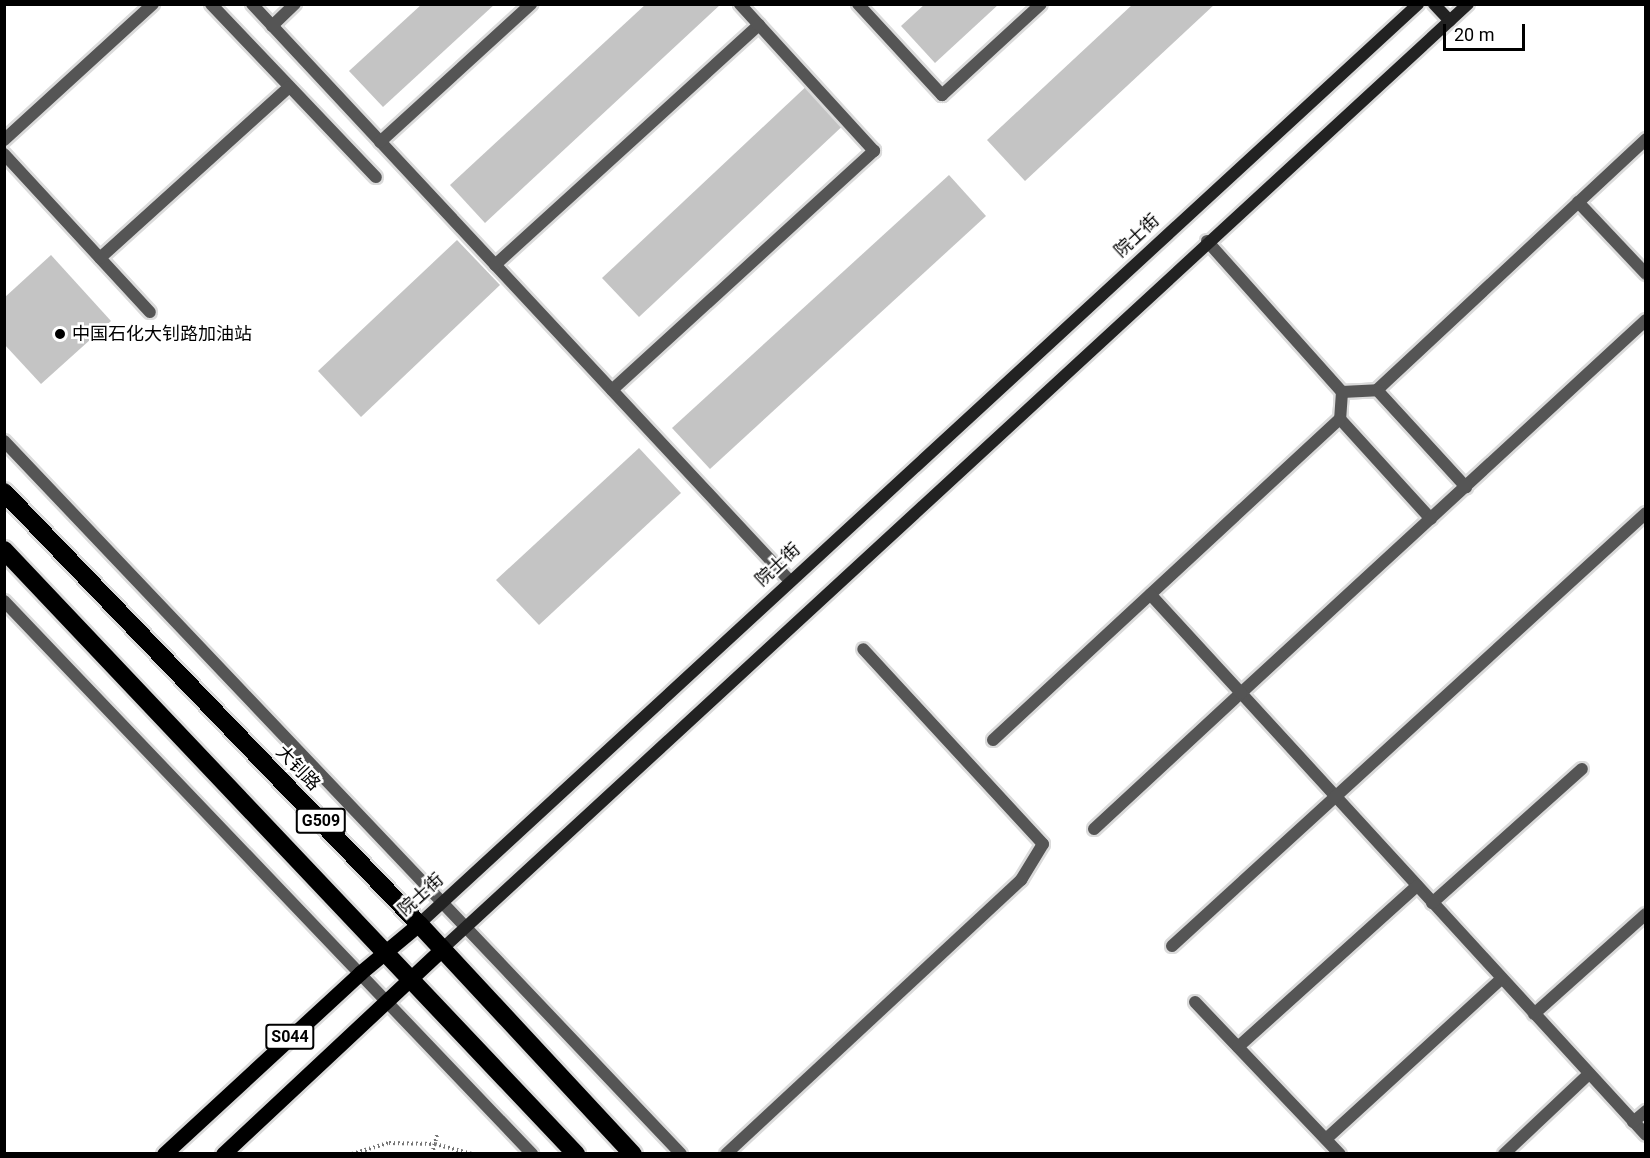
<!DOCTYPE html>
<html>
<head>
<meta charset="utf-8">
<style>
  body { margin:0 }
  #map { position:relative; width:1650px; height:1158px; overflow:hidden; background:#fff; font-family:Roboto,"Noto Sans SC",sans-serif }
  div>[style] { position:absolute }
  .building>* { inset:0; background:#c4c4c4 }
  .path>* { height:4px; margin-top:-2px; transform-origin:0; background:repeating-linear-gradient(90deg,#777 0 1.5px,transparent 0 4.5px) }
  .roads { filter:drop-shadow(2px 0 #dbdbdb) drop-shadow(-2px 0 #dbdbdb) drop-shadow(0 2px #dbdbdb) drop-shadow(0 -2px #dbdbdb) }
  .street>* { height:12px; margin:-6px; padding:0 6px; transform-origin:6px; border-radius:6px; background:#555 }
  .secondary>* { height:12px; margin:-6px; padding:0 6px; transform-origin:6px; border-radius:6px; background:#222 }
  .primary>* { height:15px; margin:-7.5px; padding:0 7.5px; transform-origin:7.5px; border-radius:7.5px; background:#000 }
  .highway>* { height:18px; margin:-9px; padding:0 9px; transform-origin:9px; border-radius:9px; background:#000 }
  .dots>* { width:16px; height:16px; translate:-50% -50%; box-sizing:border-box; border:3px solid #fff; border-radius:50% }
  span { translate:-50% -50%; white-space:nowrap; text-align:center; line-height:1.15; -webkit-text-stroke:5px #fff; paint-order:stroke }
  .shield-label span { padding:2px 4px; background:#fff; border:2px solid; border-radius:4px; -webkit-text-stroke-width:0 }
  .shield-label { font-size:16px; color:#000; font-weight:700 }
  .street-label { font-size:18px; color:#000 }
  .poi-label { font-size:18px; color:#000 }
  .left { translate:0 -50%; text-align:left }
  .frame { position:absolute; inset:0; border:6px solid #000; pointer-events:none }
  .scale { position:absolute; left:1443px; top:24px; width:82px; height:27px; box-sizing:border-box; border:3px solid #000; border-top:0; padding-left:8px; font-size:18px; line-height:21px; white-space:nowrap; color:#000; -webkit-text-stroke:4px #fff; paint-order:stroke }
</style>
</head>
<body>
<div id="map">
  <div class="building">
    <i style="clip-path:polygon(422px 4px,495px 4px,383px 107px,349px 71px)"></i>
    <i style="clip-path:polygon(646px 4px,721px 4px,485px 223px,450px 185px)"></i>
    <i style="clip-path:polygon(925px 4px,999px 4px,935px 63px,901px 26px)"></i>
    <i style="clip-path:polygon(1133px 4px,1215px 4px,1025px 181px,987px 140px)"></i>
    <i style="clip-path:polygon(812px 81px,849px 120px,639px 317px,602px 278px)"></i>
    <i style="clip-path:polygon(949px 175px,986px 216px,710px 469px,672px 428px)"></i>
    <i style="clip-path:polygon(457px 240px,500px 285px,361px 417px,318px 371px)"></i>
    <i style="clip-path:polygon(51px 255px,111px 321px,41px 384px,4px 344px,4px 298px)"></i>
    <i style="clip-path:polygon(639px 448px,681px 493px,539px 625px,496px 580px)"></i>
  </div>
  <div class="path">
    <i style="left:352px;top:1154px;width:39px;rotate:-17deg"></i>
    <i style="left:389px;top:1143px;width:46px;rotate:1.2deg"></i>
    <i style="left:435px;top:1144px;width:39px;rotate:15deg"></i>
    <i style="left:432px;top:1154px;width:20px;rotate:-75deg"></i>
  </div>
  <div class="roads">
    <div class="street">
      <i style="left:211px;top:4px;width:239px;rotate:46.4deg"></i>
      <i style="left:252px;top:4px;width:789px;rotate:47deg"></i>
      <i style="left:858px;top:4px;width:124px;rotate:47.3deg"></i>
      <i style="left:942px;top:95px;width:134px;rotate:-42.6deg"></i>
      <i style="left:272px;top:26px;width:32px;rotate:-44deg"></i>
      <i style="left:4px;top:140px;width:202px;rotate:-42.4deg"></i>
      <i style="left:380px;top:142px;width:205px;rotate:-42.4deg"></i>
      <i style="left:4px;top:154px;width:215px;rotate:47.3deg"></i>
      <i style="left:1578px;top:202px;width:99px;rotate:46.6deg"></i>
      <i style="left:1207px;top:241px;width:203px;rotate:48.2deg"></i>
      <i style="left:1342px;top:392px;width:27px;rotate:94deg"></i>
      <i style="left:1340px;top:419px;width:135px;rotate:47.7deg"></i>
      <i style="left:100px;top:258px;width:255px;rotate:-42.1deg"></i>
      <i style="left:495px;top:265px;width:357px;rotate:-42.3deg"></i>
      <i style="left:1646px;top:320px;width:551px;rotate:137.36deg"></i>
      <i style="left:1241px;top:693px;width:599px;rotate:47.5deg"></i>
      <i style="left:612px;top:390px;width:355px;rotate:-42.4deg"></i>
      <i style="left:874px;top:151px;width:199px;rotate:-132.4deg"></i>
      <i style="left:1377px;top:390px;width:368px;rotate:-43deg"></i>
      <i style="left:1342px;top:392px;width:35px;rotate:-3deg"></i>
      <i style="left:1377px;top:390px;width:132px;rotate:47.5deg"></i>
      <i style="left:4px;top:441px;width:983px;rotate:46.48deg"></i>
      <i style="left:4px;top:601px;width:765px;rotate:46.32deg"></i>
      <i style="left:993px;top:740px;width:473px;rotate:-42.8deg"></i>
      <i style="left:1094px;top:829px;width:200px;rotate:-42.8deg"></i>
      <i style="left:1241px;top:693px;width:134px;rotate:-132.6deg"></i>
      <i style="left:1432px;top:903px;width:201px;rotate:-41.8deg"></i>
      <i style="left:1172px;top:946px;width:642px;rotate:-42.41deg"></i>
      <i style="left:1195px;top:1002px;width:210px;rotate:46.4deg"></i>
      <i style="left:1534px;top:1014px;width:150px;rotate:-41.8deg"></i>
      <i style="left:1238px;top:1047px;width:241px;rotate:-42deg"></i>
      <i style="left:1633px;top:1122px;width:17px;rotate:-40deg"></i>
      <i style="left:1326px;top:1139px;width:237px;rotate:-42.4deg"></i>
      <i style="left:726px;top:1154px;width:403px;rotate:-42.9deg"></i>
      <i style="left:1021px;top:880px;width:42px;rotate:-58.6deg"></i>
      <i style="left:1043px;top:844px;width:265px;rotate:-132.7deg"></i>
      <i style="left:1504px;top:1154px;width:117px;rotate:-43.3deg"></i>
    </div>
    <div class="secondary">
      <i style="left:1434px;top:4px;width:23px;rotate:47deg"></i>
      <i style="left:419px;top:924px;width:1358px;rotate:-42.64deg"></i>
      <i style="left:441px;top:950px;width:1396px;rotate:-42.65deg"></i>
    </div>
    <div class="primary">
      <i style="left:164px;top:1154px;width:267px;rotate:-42.7deg"></i>
      <i style="left:360px;top:973px;width:77px;rotate:-39.7deg"></i>
      <i style="left:223px;top:1154px;width:299px;rotate:-43.1deg"></i>
    </div>
    <div class="highway">
      <i style="left:4px;top:492px;width:599px;rotate:46.15deg"></i>
      <i style="left:419px;top:924px;width:314px;rotate:47.1deg"></i>
      <i style="left:4px;top:550px;width:832px;rotate:46.56deg"></i>
    </div>
  </div>
  <div class="dots">
    <i style="left:60px;top:334px;background:#000"></i>
  </div>
  <div class="shield-label">
    <span style="left:321px;top:821px">G509</span>
    <span style="left:290px;top:1037px">S044</span>
  </div>
  <div class="street-label">
    <span style="left:1137px;top:236px;rotate:-43deg">院士街</span>
    <span style="left:778px;top:565px;rotate:-43deg">院士街</span>
    <span style="left:298px;top:768px;rotate:46deg">大钊路</span>
    <span style="left:421px;top:895px;rotate:-42deg">院士街</span>
  </div>
  <div class="poi-label">
    <span class="left" style="left:72px;top:334px">中国石化大钊路加油站</span>
  </div>
  <div class="frame"></div>
  <div class="scale">20 m</div>
</div>
</body>
</html>
